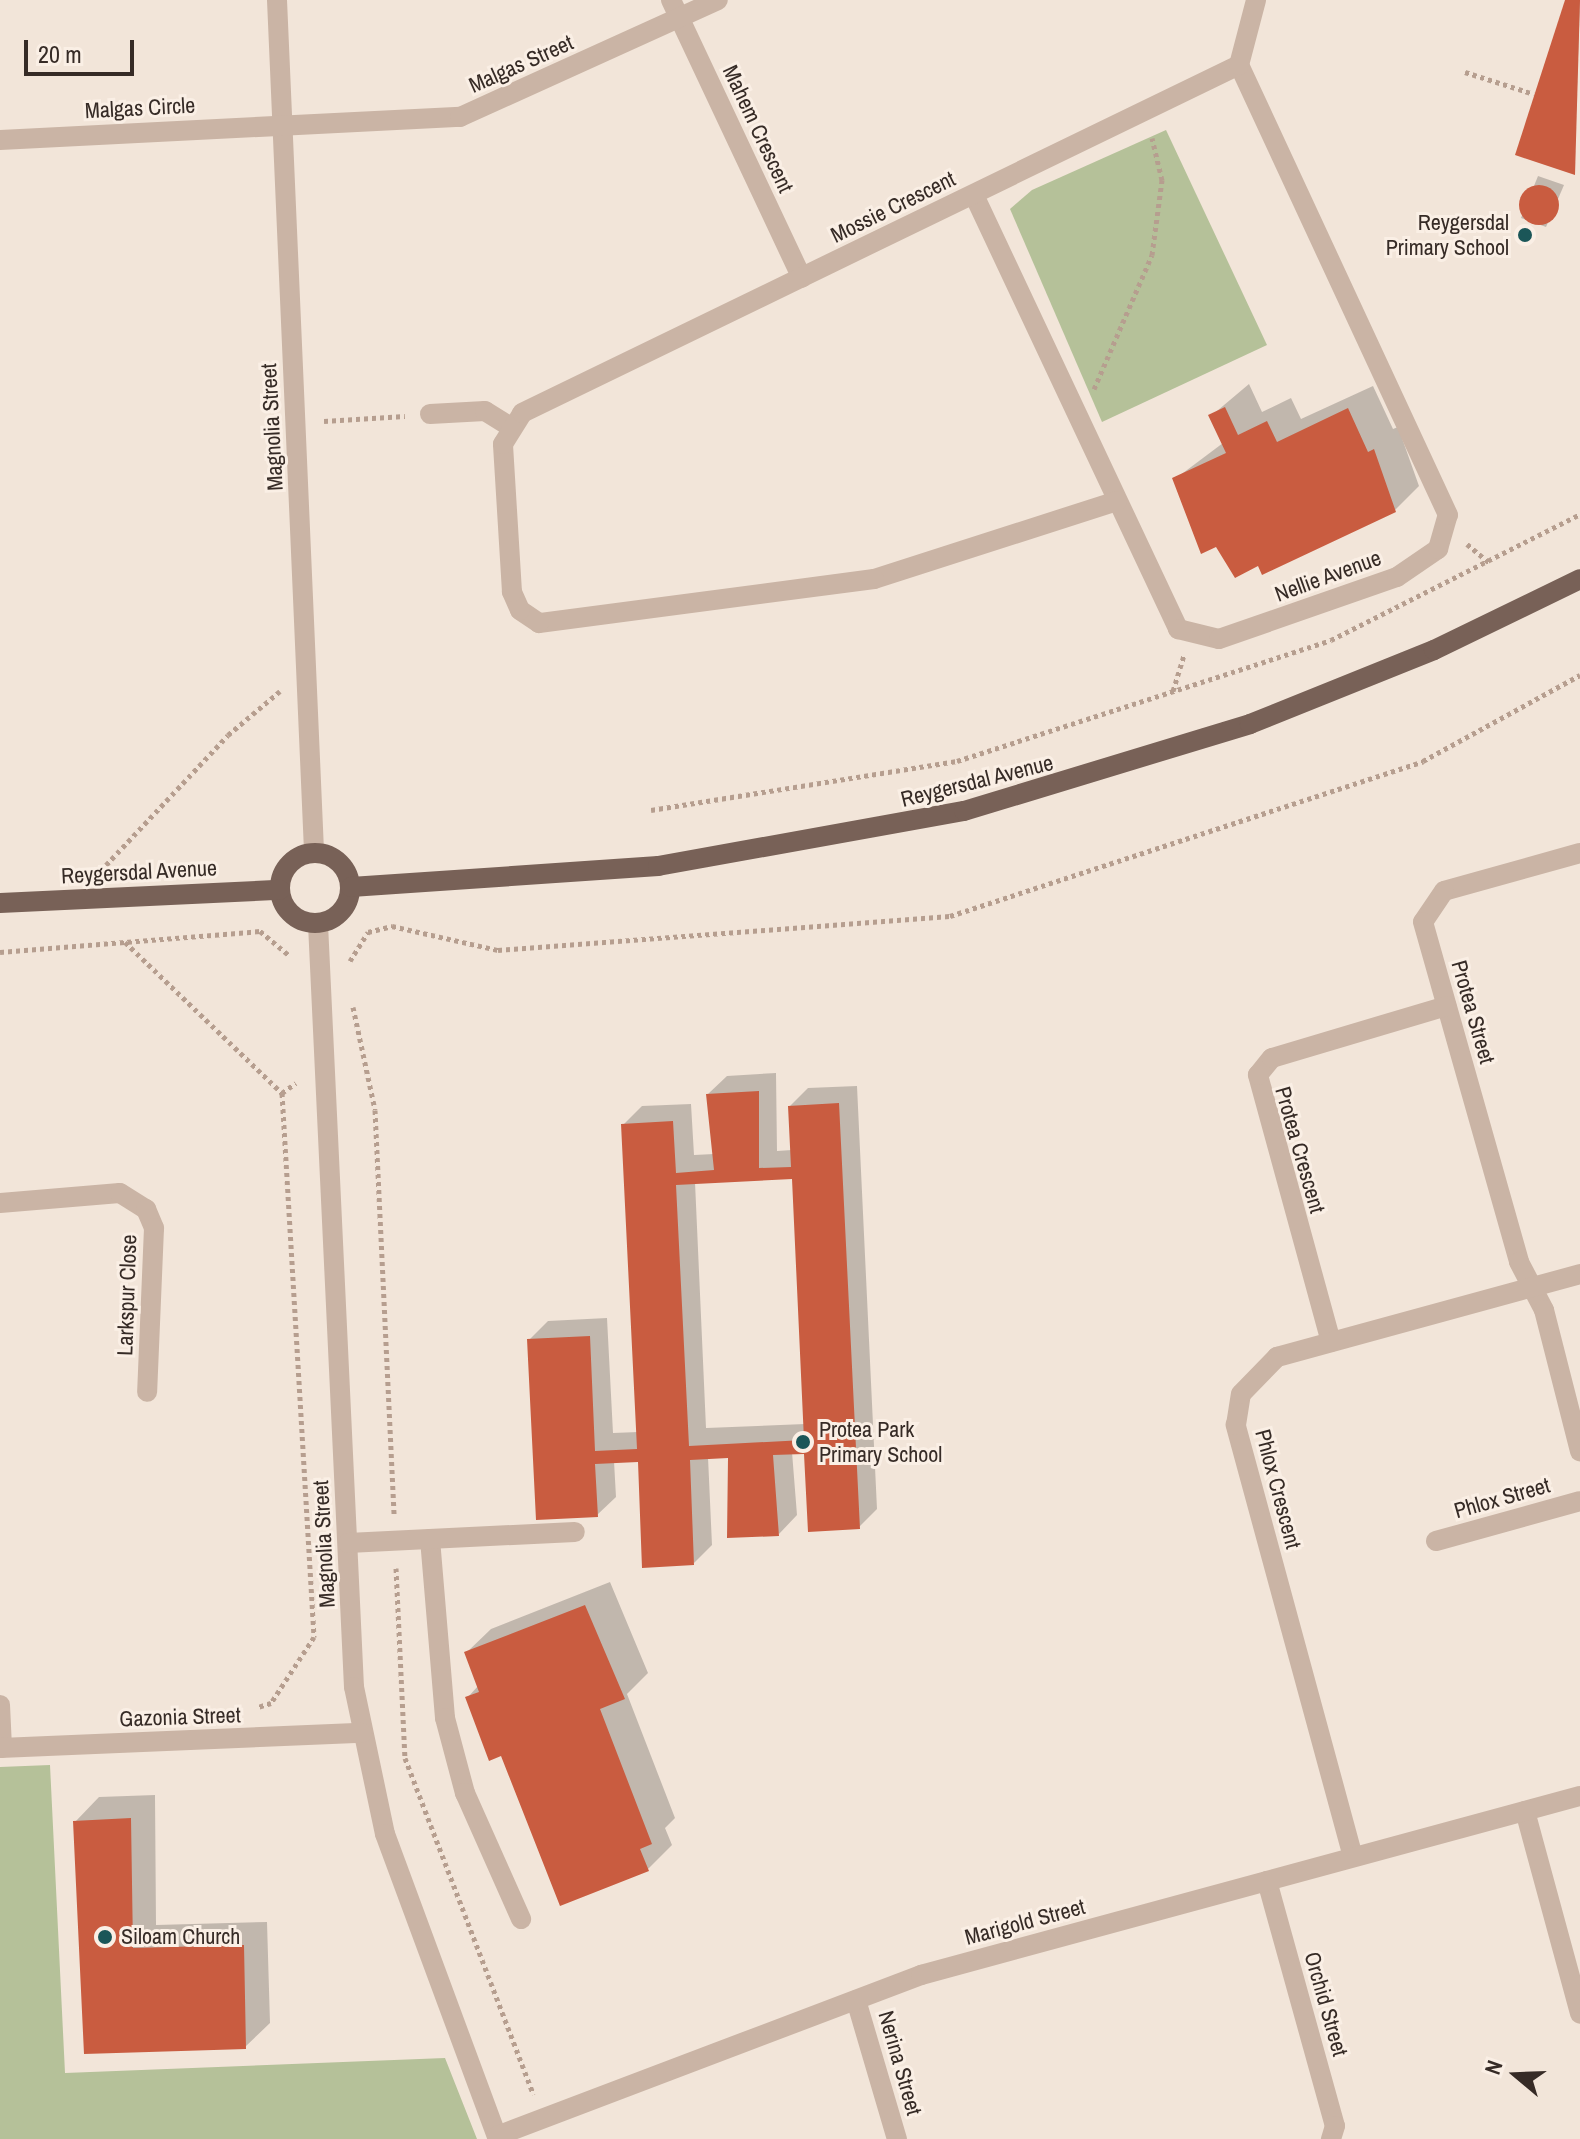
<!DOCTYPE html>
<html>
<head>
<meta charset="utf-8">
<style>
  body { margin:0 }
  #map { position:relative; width:1580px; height:2139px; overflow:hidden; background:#f2e5d9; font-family:"Archivo Narrow",sans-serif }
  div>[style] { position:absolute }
  .green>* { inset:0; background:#b5c199 }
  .shadow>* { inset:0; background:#0003 }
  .building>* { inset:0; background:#c95c40 }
  .round { border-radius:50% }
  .path>* { height:5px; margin-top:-2.5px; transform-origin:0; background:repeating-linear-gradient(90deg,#b69e8f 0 4px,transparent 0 8px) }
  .minor>* { height:20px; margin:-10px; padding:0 10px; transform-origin:10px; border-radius:10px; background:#cab4a5 }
  .major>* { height:20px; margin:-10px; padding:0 10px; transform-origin:10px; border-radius:10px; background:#786157 }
  .major>.ring { margin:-10px; padding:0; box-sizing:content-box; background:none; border:20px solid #786157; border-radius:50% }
  .dots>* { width:22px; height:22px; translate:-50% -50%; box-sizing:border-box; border:4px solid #faefe5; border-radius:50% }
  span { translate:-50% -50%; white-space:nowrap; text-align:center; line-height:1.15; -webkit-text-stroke:6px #faefe5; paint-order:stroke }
  .street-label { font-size:22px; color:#362b26 }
  .poi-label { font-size:22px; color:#362b26 }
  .right { translate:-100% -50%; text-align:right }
  .left { translate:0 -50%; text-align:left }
  .north { position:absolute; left:1476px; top:2035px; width:80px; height:80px; -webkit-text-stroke:6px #faefe5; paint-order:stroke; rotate:289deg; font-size:22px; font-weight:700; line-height:32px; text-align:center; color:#362b26 }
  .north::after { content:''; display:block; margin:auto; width:28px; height:36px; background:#362b26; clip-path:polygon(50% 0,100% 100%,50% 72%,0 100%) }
  .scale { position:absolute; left:24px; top:40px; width:110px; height:36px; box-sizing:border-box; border:4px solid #362b26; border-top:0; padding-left:10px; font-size:24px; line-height:28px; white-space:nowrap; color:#362b26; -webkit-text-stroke:6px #faefe5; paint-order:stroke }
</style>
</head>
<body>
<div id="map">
  <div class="green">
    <i style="clip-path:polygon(1166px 130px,1267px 345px,1102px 422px,1010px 209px,1032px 190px)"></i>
    <i style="clip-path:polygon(50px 1765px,65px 2073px,445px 2058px,477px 2139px,0 2139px,0 1767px)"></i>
  </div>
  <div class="shadow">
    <i style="clip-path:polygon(1567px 0,1580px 0,1574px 173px)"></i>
    <i style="clip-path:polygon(1538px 176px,1564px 185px,1546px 227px,1521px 218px)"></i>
    <i style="clip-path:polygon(1249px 384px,1262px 412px,1291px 398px,1301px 419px,1373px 386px,1393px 429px,1398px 427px,1419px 486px,1395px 510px,1259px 564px,1175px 479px,1223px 443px,1211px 416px)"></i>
    <i style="clip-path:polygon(evenodd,776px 1073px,777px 1151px,792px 1150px,790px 1106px,808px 1088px,857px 1086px,877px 1509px,859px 1527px,806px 1452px,792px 1452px,797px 1515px,779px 1534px,730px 1456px,708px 1457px,712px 1545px,694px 1563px,640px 1460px,614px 1461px,616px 1497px,597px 1515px,529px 1340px,548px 1321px,607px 1318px,613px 1433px,638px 1432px,623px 1125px,642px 1106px,691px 1104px,694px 1155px,714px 1154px,708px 1094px,727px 1076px,776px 1073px,794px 1177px,805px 1424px,706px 1428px,695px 1182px,794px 1177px)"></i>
    <i style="clip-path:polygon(610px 1582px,648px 1673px,627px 1694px,675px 1818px,665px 1828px,672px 1845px,648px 1869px,503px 1753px,467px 1698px,479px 1685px,466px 1653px,491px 1629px)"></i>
    <i style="clip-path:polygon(155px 1795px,156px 1925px,267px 1922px,270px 2023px,245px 2047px,86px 2052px,75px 1822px,99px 1797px)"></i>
  </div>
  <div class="building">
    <i style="clip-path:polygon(1565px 0,1580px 0,1575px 175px,1515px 155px)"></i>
    <i class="round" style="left:1519px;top:185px;width:40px;height:40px"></i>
    <i style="clip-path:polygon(1225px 407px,1238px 435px,1267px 421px,1277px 442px,1348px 408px,1368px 452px,1374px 449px,1396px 512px,1262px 575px,1258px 566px,1235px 578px,1216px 547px,1201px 554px,1172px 478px,1226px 453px,1208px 415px)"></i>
    <i style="clip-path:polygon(evenodd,759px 1091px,759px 1168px,791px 1167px,788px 1106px,839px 1103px,860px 1529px,808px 1532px,804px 1454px,773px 1455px,779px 1536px,727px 1538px,728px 1458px,690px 1460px,694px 1565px,642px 1568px,638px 1462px,595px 1464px,598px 1517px,536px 1520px,527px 1339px,590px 1336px,595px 1451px,637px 1449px,621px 1124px,673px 1121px,676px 1173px,714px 1170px,706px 1094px,759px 1091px,792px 1179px,804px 1440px,689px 1446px,676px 1185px,792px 1179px)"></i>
    <i style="clip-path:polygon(585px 1605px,625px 1699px,600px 1709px,652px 1844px,640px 1849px,649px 1871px,560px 1906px,501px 1756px,489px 1761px,465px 1697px,479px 1692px,464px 1652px)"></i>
    <i style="clip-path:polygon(131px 1818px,133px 1948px,244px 1945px,246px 2049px,84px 2054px,73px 1821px)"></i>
  </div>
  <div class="path">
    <i style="left:1465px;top:72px;width:72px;rotate:17.7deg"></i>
    <i style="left:1094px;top:389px;width:146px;rotate:-66.6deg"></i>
    <i style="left:1152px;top:255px;width:76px;rotate:-82.4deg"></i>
    <i style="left:1162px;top:180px;width:43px;rotate:-103.4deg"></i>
    <i style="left:324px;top:421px;width:81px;rotate:-3.5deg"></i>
    <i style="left:1467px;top:544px;width:31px;rotate:40deg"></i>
    <i style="left:1173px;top:691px;width:37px;rotate:-73deg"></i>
    <i style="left:651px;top:810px;width:310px;rotate:-9.1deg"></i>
    <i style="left:957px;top:761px;width:393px;rotate:-17.9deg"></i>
    <i style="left:1331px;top:640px;width:279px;rotate:-26.8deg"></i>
    <i style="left:106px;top:865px;width:178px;rotate:-46.8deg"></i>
    <i style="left:228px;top:735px;width:68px;rotate:-40.2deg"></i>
    <i style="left:125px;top:942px;width:218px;rotate:43.9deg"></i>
    <i style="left:282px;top:1093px;width:545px;rotate:86.63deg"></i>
    <i style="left:314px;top:1637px;width:79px;rotate:123.1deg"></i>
    <i style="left:271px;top:1703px;width:14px;rotate:163deg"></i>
    <i style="left:0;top:952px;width:261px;rotate:-4.6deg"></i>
    <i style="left:260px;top:931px;width:38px;rotate:40deg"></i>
    <i style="left:350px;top:961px;width:34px;rotate:-58deg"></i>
    <i style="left:368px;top:932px;width:25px;rotate:-14deg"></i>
    <i style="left:392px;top:926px;width:109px;rotate:12.8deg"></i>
    <i style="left:498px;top:950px;width:453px;rotate:-4.3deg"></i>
    <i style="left:950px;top:916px;width:498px;rotate:-18.1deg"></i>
    <i style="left:1423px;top:761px;width:179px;rotate:-28.7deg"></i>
    <i style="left:353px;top:1007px;width:105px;rotate:77.9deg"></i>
    <i style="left:375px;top:1110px;width:404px;rotate:87.3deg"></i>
    <i style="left:282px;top:1093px;width:17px;rotate:-36deg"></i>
    <i style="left:396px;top:1568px;width:190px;rotate:87.3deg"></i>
    <i style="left:405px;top:1758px;width:360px;rotate:69.1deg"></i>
  </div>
  <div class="minor">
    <i style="left:277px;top:0;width:853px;rotate:87.51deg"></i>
    <i style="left:671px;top:0;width:307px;rotate:64.8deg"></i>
    <i style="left:0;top:140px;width:461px;rotate:-2.9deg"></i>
    <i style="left:460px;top:117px;width:283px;rotate:-24.4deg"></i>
    <i style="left:974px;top:195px;width:480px;rotate:64.8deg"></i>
    <i style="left:1178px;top:629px;width:42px;rotate:13.7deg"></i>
    <i style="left:1219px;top:639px;width:188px;rotate:-19.2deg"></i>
    <i style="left:1397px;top:577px;width:50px;rotate:-34.3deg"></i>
    <i style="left:1438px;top:549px;width:35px;rotate:-74deg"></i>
    <i style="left:1448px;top:515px;width:496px;rotate:-114.9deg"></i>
    <i style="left:430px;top:414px;width:55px;rotate:-3.1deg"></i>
    <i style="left:485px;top:411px;width:28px;rotate:32deg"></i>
    <i style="left:1117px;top:501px;width:255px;rotate:162.2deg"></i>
    <i style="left:874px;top:579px;width:338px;rotate:172.5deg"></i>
    <i style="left:539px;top:623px;width:23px;rotate:-146deg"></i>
    <i style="left:520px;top:610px;width:20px;rotate:-114deg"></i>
    <i style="left:512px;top:592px;width:148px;rotate:-93.5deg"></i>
    <i style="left:503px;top:444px;width:36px;rotate:-58deg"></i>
    <i style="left:522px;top:413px;width:797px;rotate:-25.89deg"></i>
    <i style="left:1239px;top:65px;width:67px;rotate:-75.3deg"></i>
    <i style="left:1580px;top:853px;width:141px;rotate:164.4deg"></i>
    <i style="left:1444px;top:891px;width:37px;rotate:124deg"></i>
    <i style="left:1423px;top:922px;width:353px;rotate:74.2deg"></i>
    <i style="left:1519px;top:1262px;width:54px;rotate:62.5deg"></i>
    <i style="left:1544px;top:1310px;width:146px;rotate:75.7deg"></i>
    <i style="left:318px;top:924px;width:764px;rotate:87.3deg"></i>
    <i style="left:354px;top:1687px;width:150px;rotate:78.1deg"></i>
    <i style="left:385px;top:1834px;width:325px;rotate:69.7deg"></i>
    <i style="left:0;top:1203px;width:120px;rotate:-4.8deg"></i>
    <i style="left:120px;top:1193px;width:31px;rotate:32deg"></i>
    <i style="left:146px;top:1209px;width:21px;rotate:67deg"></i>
    <i style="left:154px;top:1228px;width:164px;rotate:92.4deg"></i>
    <i style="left:1331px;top:1342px;width:277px;rotate:-105.3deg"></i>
    <i style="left:1258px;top:1075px;width:22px;rotate:-51deg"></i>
    <i style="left:1272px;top:1058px;width:182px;rotate:-16.6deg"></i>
    <i style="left:430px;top:1539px;width:180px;rotate:85.2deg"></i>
    <i style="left:445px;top:1718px;width:78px;rotate:75.1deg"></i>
    <i style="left:465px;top:1793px;width:138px;rotate:66deg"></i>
    <i style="left:1436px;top:1541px;width:149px;rotate:-15.5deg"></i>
    <i style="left:348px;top:1543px;width:227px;rotate:-2.8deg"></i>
    <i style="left:0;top:1705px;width:43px;rotate:87.3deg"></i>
    <i style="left:0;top:1748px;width:362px;rotate:-2.4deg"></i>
    <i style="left:1525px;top:1811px;width:210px;rotate:74.8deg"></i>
    <i style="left:1353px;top:1857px;width:448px;rotate:-105.2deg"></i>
    <i style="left:1236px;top:1425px;width:31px;rotate:-81deg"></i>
    <i style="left:1241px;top:1394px;width:52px;rotate:-45.8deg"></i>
    <i style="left:1277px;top:1357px;width:314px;rotate:-15.3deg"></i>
    <i style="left:1267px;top:1881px;width:254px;rotate:74.5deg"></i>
    <i style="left:1335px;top:2126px;width:14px;rotate:107deg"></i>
    <i style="left:856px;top:2000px;width:145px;rotate:73.6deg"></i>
    <i style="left:497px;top:2136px;width:454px;rotate:-20.8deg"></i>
    <i style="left:921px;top:1975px;width:683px;rotate:-15.2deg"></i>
  </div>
  <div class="major">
    <i class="ring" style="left:280px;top:853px;width:50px;height:50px"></i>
    <i style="left:351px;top:887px;width:308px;rotate:-3.9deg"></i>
    <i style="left:658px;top:866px;width:311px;rotate:-10.2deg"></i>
    <i style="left:964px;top:811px;width:299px;rotate:-16.9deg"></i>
    <i style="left:1250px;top:724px;width:198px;rotate:-21.9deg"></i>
    <i style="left:1434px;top:650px;width:162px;rotate:-25.9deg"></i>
    <i style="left:0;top:903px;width:280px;rotate:-2.7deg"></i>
  </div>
  <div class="dots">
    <i style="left:1525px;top:235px;background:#1b5658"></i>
    <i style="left:803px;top:1442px;background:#1b5658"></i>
    <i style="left:105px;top:1937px;background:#1b5658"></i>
  </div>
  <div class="street-label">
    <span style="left:521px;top:64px;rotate:-24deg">Malgas Street</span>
    <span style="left:140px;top:108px;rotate:-3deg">Malgas Circle</span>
    <span style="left:758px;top:129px;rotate:65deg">Mahem Crescent</span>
    <span style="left:893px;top:207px;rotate:-26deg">Mossie Crescent</span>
    <span style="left:272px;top:427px;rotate:-93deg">Magnolia Street</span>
    <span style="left:1328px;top:576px;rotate:-20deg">Nellie Avenue</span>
    <span style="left:977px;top:781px;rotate:-14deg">Reygersdal Avenue</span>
    <span style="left:139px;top:872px;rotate:-3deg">Reygersdal Avenue</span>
    <span style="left:1473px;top:1012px;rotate:74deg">Protea Street</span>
    <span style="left:1300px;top:1150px;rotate:74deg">Protea Crescent</span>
    <span style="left:127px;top:1295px;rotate:-88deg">Larkspur Close</span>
    <span style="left:1278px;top:1489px;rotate:75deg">Phlox Crescent</span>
    <span style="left:1502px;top:1498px;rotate:-16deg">Phlox Street</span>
    <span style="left:324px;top:1544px;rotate:-93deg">Magnolia Street</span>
    <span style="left:180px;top:1717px;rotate:-2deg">Gazonia Street</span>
    <span style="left:1025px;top:1922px;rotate:-15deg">Marigold Street</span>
    <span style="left:1326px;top:2004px;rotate:74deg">Orchid Street</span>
    <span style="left:900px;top:2063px;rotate:74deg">Nerina Street</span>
  </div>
  <div class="poi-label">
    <span class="right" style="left:1509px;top:235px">Reygersdal<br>Primary School</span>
    <span class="left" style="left:819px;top:1442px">Protea Park<br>Primary School</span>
    <span class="left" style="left:121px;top:1937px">Siloam Church</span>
  </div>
  <div class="north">N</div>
  <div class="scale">20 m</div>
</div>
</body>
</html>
